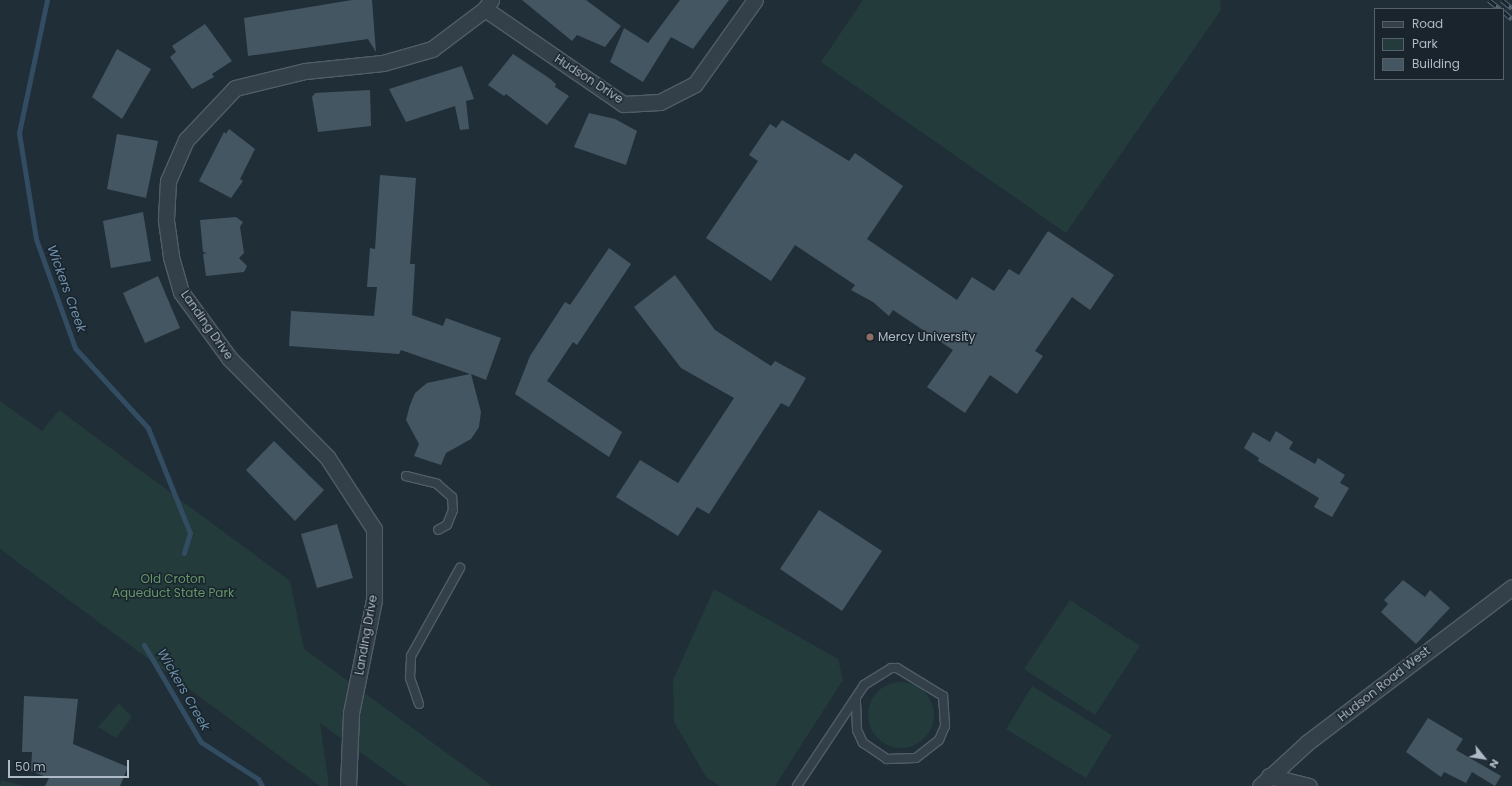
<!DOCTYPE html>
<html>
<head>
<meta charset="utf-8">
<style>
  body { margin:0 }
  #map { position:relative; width:1512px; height:786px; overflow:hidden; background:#202e38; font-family:Poppins,sans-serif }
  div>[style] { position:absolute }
  .green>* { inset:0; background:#233b3a }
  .round { border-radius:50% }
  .stream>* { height:5px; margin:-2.5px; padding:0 2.5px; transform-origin:2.5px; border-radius:2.5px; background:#324c61 }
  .building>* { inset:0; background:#455663 }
  .roads { filter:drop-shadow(1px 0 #515d67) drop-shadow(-1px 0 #515d67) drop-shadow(0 1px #515d67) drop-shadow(0 -1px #515d67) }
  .lane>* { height:8px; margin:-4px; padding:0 4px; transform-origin:4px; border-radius:4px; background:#333f49 }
  .street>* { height:15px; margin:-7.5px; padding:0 7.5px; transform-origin:7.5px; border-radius:7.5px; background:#333f49 }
  .rail>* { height:4.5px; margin-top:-2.25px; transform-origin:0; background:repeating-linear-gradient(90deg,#19242d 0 9px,#556470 0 18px); box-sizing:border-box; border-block:1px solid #556470 }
  .dots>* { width:11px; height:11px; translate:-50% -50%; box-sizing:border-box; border:2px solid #19242d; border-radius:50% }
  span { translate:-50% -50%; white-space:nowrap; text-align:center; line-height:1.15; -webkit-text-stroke:3px #19242d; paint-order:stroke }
  .street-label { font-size:12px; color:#aebac6 }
  .poi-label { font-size:12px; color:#aebac6 }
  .left { translate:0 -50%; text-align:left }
  .park-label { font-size:12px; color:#649769 }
  .water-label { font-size:13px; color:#6d90aa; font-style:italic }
  .legend { position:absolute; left:1374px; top:8px; width:130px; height:72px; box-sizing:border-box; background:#19242d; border:1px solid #55606a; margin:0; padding:5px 7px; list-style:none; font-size:12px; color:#aebac6 }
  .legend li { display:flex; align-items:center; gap:8px; height:20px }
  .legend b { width:20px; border:1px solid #55606a }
  .north { position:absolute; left:1464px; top:738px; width:40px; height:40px; -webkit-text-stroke:3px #19242d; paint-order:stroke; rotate:120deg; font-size:11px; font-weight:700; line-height:16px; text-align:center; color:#aebac6 }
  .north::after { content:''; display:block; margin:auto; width:14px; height:18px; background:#aebac6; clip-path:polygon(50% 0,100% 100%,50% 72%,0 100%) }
  .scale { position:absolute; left:8px; top:760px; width:121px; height:18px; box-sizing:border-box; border:2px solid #aebac6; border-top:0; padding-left:5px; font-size:12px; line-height:14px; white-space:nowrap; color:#aebac6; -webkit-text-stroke:3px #19242d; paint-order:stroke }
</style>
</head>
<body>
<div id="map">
  <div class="green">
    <i style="clip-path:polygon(863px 0,1220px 0,1221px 10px,1066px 233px,821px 62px)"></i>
    <i style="clip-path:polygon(0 401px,42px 431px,59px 410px,290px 581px,304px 649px,492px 786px,407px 786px,320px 723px,329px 786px,320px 786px,0 549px)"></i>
    <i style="clip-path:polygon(714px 589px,838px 659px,843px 680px,775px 786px,719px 786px,706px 777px,674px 722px,673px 680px)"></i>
    <i style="clip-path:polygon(1070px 600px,1140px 646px,1095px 715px,1024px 669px)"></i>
    <i class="round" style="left:868px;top:682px;width:66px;height:66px"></i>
    <i style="clip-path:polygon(1032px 686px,1112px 735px,1086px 778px,1006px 729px)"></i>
    <i style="clip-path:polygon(119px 703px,132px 717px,116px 738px,98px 727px)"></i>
    <i style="clip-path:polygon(1px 780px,17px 784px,23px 786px,0 786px)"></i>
  </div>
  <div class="stream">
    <i style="left:47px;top:0;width:136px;rotate:101.9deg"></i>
    <i style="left:19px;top:133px;width:107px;rotate:80.9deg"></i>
    <i style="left:36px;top:239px;width:116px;rotate:70.3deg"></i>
    <i style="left:75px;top:348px;width:108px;rotate:47.6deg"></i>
    <i style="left:148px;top:428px;width:113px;rotate:68.2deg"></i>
    <i style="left:190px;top:533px;width:21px;rotate:107deg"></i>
    <i style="left:144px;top:645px;width:113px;rotate:59.6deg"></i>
    <i style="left:201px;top:742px;width:68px;rotate:33deg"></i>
    <i style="left:258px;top:779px;width:8px;rotate:60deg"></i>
  </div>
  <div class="building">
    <i style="clip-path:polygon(352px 0,372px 0,376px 52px,368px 39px,248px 56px,244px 18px)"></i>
    <i style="clip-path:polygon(522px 0,586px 0,621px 26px,605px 47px,577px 35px,572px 41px)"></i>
    <i style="clip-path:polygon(680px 0,729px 0,693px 49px,671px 37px,643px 82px,610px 62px,624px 28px,648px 43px)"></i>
    <i style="clip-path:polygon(205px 24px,232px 61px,212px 74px,214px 77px,192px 89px,170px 57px,176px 52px,172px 46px)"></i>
    <i style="clip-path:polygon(117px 49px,151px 69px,122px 119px,92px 97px)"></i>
    <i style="clip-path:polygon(513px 54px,549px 78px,556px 84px,555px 87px,569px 96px,547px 125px,506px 94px,504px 96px,488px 85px)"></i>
    <i style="clip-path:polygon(462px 66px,474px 99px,466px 101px,469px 129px,460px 130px,455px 106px,406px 122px,389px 89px)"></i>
    <i style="clip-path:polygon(370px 90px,371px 126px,318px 132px,312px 97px,315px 93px)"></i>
    <i style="clip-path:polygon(589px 113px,615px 119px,637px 131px,626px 165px,574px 147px)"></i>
    <i style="clip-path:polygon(782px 120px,849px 161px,855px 153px,903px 186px,867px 239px,957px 300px,972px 277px,994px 291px,1009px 269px,1019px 275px,1048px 231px,1114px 275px,1090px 310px,1072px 297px,1035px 351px,1043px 356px,1017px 394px,990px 375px,965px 413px,927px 387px,953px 350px,893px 310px,889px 316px,873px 302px,851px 290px,855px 285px,795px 245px,771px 281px,706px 238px,758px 161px,749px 155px,770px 124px,776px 128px)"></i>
    <i style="clip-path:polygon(229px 129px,255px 149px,240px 179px,243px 181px,231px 198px,199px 181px,224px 132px,226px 134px)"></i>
    <i style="clip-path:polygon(117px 134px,158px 141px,146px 198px,107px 189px)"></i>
    <i style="clip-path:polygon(380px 175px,416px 178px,410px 264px,415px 264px,412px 315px,443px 326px,446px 318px,501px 338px,486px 380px,471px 374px,481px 412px,479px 427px,471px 439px,446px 453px,441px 465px,414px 456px,419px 444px,406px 420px,410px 405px,415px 393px,427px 383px,470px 374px,401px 350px,399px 354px,289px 346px,291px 311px,374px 316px,377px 287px,367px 287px,370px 248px,375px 249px)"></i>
    <i style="clip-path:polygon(143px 212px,151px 261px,111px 268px,103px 221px)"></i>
    <i style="clip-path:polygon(236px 217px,243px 222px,240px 227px,244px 253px,239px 258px,247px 266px,244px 272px,206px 276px,203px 254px,207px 253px,203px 252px,200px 220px)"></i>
    <i style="clip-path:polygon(609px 248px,631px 264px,577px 345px,573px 342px,547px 381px,622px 432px,609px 457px,515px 394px,530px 356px,565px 302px,570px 305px)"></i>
    <i style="clip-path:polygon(675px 275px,715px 330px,771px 366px,775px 361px,806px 378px,789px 407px,781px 403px,709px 514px,697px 507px,678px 536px,616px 497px,640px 460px,678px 483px,734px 398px,681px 368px,634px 307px)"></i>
    <i style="clip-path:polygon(158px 276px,180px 328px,145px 343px,123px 293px)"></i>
    <i style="clip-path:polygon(1276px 431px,1293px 442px,1289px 449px,1315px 464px,1318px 458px,1345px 475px,1340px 483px,1349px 488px,1332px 517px,1314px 507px,1319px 498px,1258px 461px,1259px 458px,1244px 448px,1253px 432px,1270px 442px)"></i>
    <i style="clip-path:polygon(274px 441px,324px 490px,295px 521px,246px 470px)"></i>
    <i style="clip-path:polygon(819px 510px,882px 551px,842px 611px,780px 569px)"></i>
    <i style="clip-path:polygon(337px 524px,353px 578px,317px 588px,301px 534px)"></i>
    <i style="clip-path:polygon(1403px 580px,1425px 597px,1430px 590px,1450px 608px,1416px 644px,1381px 612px,1388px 604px,1384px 600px)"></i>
    <i style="clip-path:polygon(24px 696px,78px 699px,73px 744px,128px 767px,120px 786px,45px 786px,49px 778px,31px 771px,32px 752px,22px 752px)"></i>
    <i style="clip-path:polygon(1428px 718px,1463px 739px,1456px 750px,1501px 776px,1495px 786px,1472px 772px,1466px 783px,1444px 772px,1441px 777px,1406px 752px)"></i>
  </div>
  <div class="roads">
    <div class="lane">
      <i style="left:406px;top:476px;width:32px;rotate:14deg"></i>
      <i style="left:437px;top:484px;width:20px;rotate:41deg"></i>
      <i style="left:452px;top:497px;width:13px;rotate:86deg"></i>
      <i style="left:453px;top:510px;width:16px;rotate:112deg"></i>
      <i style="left:447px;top:525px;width:10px;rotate:151deg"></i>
      <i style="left:419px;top:704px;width:28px;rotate:-109deg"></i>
      <i style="left:410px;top:678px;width:22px;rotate:-87deg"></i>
      <i style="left:411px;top:656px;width:101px;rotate:-60.9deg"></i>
      <i style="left:797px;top:786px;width:121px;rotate:-56.4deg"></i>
      <i style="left:864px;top:685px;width:32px;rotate:-32deg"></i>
      <i style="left:891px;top:668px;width:6px"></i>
      <i style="left:897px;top:668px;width:54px;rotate:31.3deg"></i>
      <i style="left:943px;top:696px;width:30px;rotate:86deg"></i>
      <i style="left:945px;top:726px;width:15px;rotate:113deg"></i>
      <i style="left:939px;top:740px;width:29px;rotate:142deg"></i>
      <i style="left:916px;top:758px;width:29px;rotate:178deg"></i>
      <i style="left:887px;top:759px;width:29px;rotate:-146deg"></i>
      <i style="left:863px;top:743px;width:14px;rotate:-115deg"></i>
      <i style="left:857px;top:730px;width:31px;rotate:-92deg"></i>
    </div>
    <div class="street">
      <i style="left:485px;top:9px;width:168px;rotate:34.5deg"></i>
      <i style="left:623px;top:104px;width:37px;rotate:-3deg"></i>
      <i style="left:660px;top:102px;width:39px;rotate:-27deg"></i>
      <i style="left:695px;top:84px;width:103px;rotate:-54.5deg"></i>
      <i style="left:1269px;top:776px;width:41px;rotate:14deg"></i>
      <i style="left:348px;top:786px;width:73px;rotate:-87.6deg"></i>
      <i style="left:351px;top:713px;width:115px;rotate:-78.5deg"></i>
      <i style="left:374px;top:600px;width:71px;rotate:-90deg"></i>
      <i style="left:374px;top:529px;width:86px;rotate:-123.1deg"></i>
      <i style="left:327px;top:457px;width:138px;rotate:-134.7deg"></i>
      <i style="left:230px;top:359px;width:83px;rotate:-126.2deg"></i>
      <i style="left:181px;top:292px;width:37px;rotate:-106deg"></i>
      <i style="left:171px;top:256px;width:37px;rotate:-98deg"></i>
      <i style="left:166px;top:219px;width:38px;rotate:-87deg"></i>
      <i style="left:168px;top:181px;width:45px;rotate:-66.3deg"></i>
      <i style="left:186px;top:140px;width:71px;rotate:-46.7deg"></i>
      <i style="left:235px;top:88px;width:72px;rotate:-13.7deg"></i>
      <i style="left:305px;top:71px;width:78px;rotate:-5.9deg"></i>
      <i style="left:383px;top:63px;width:51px;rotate:-15.9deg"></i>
      <i style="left:432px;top:49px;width:66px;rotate:-37deg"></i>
      <i style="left:485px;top:9px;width:11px;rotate:-56deg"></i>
      <i style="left:1260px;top:786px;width:65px;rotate:-42.5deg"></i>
      <i style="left:1308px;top:742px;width:256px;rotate:-37.2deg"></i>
    </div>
  </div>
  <div class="rail">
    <i style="left:1489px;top:0;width:14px;rotate:39deg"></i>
    <i style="left:1502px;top:0;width:13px;rotate:39deg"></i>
    <i style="left:1503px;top:11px;width:12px;rotate:42deg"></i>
  </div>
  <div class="dots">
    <i style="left:870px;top:337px;background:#8d6e63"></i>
  </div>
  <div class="street-label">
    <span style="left:589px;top:79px;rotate:33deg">Hudson Drive</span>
    <span style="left:207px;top:325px;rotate:55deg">Landing Drive</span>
    <span style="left:366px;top:635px;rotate:-80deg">Landing Drive</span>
    <span style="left:1384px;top:684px;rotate:-38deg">Hudson Road West</span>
  </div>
  <div class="poi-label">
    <span class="left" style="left:878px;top:337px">Mercy University</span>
  </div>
  <div class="park-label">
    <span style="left:173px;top:586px">Old Croton<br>Aqueduct State Park</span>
  </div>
  <div class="water-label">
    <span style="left:66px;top:289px;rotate:70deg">Wickers Creek</span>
    <span style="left:183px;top:690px;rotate:60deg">Wickers Creek</span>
  </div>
  <ul class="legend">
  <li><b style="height:5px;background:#333f49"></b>Road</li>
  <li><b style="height:11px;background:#233b3a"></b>Park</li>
  <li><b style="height:11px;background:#455663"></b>Building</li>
  </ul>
  <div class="north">N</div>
  <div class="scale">50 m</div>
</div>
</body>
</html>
